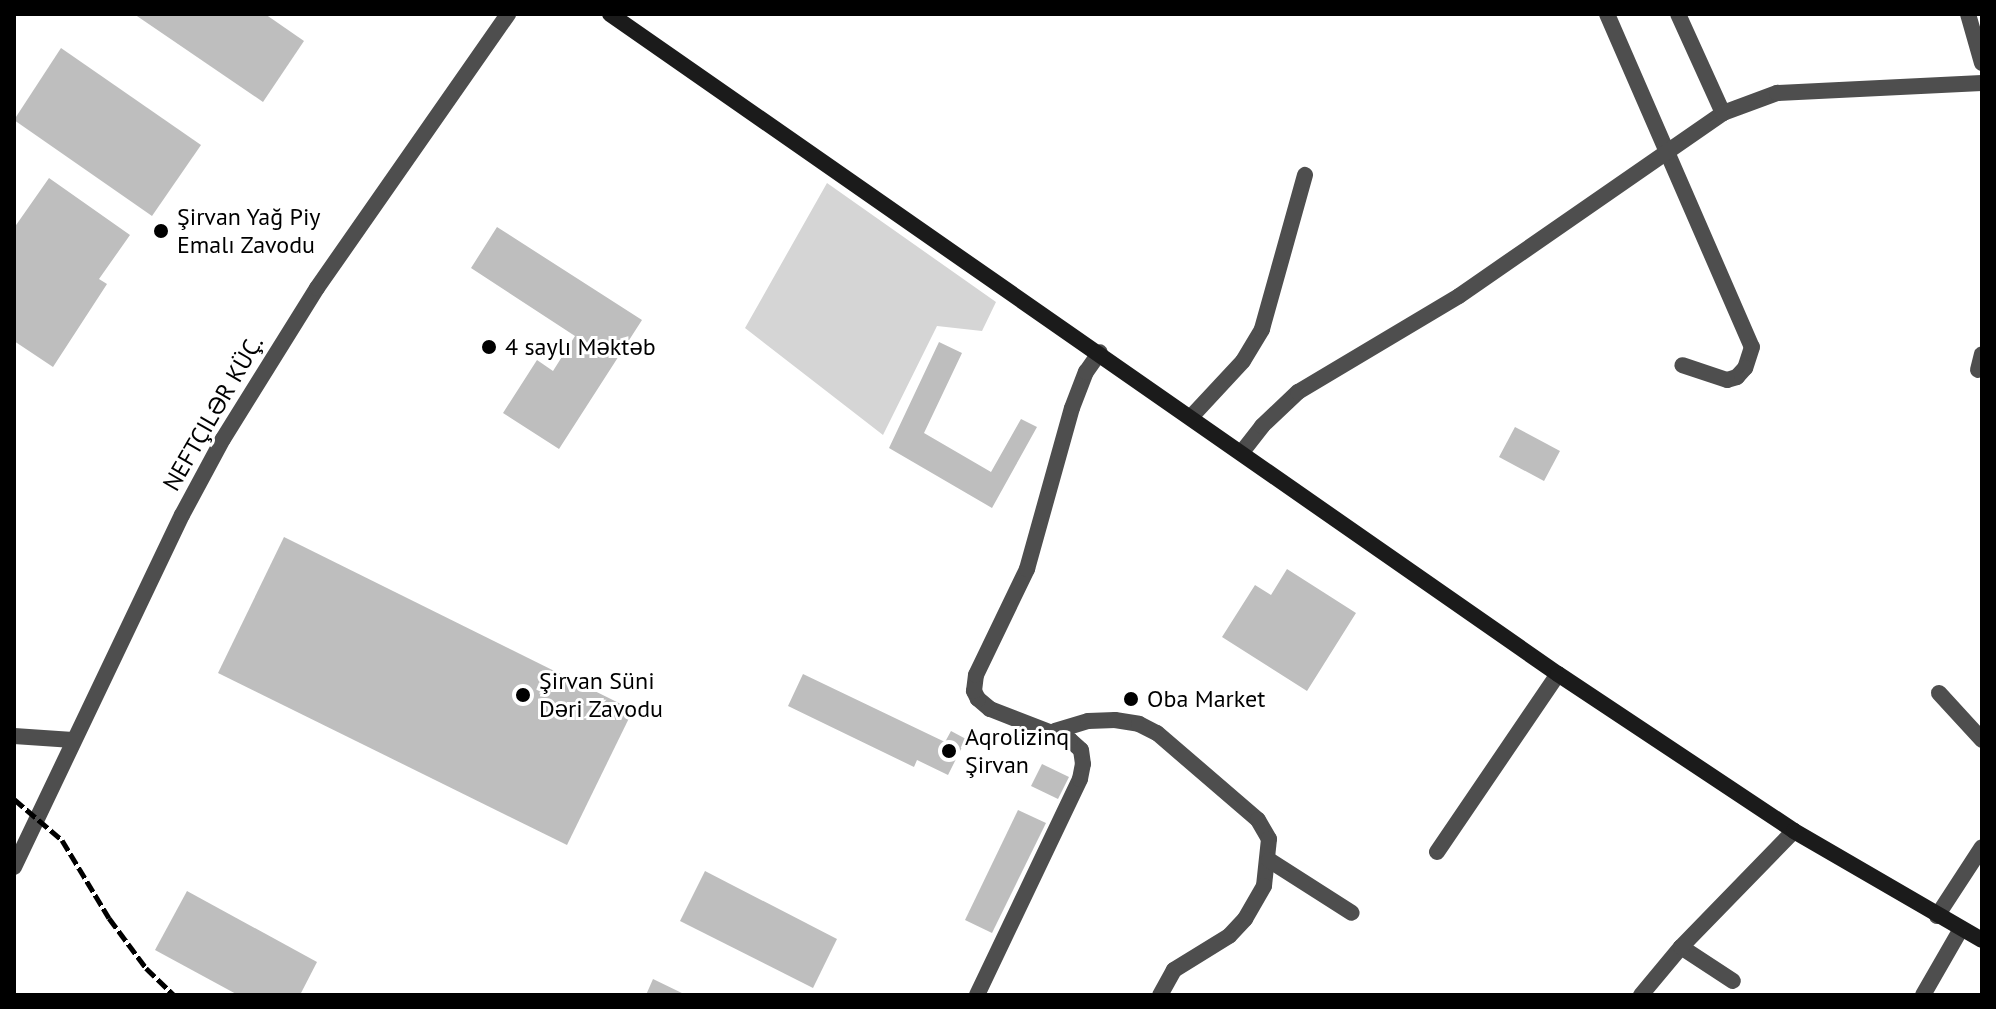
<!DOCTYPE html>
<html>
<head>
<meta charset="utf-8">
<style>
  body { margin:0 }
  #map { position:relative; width:1996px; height:1009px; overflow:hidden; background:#fff; font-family:"PT Sans",sans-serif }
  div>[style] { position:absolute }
  .green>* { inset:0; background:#d5d5d5 }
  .building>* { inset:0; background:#bebebe }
  .street>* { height:16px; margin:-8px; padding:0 8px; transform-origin:8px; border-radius:8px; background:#4e4e4e }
  .secondary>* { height:16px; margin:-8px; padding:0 8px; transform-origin:8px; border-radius:8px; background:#1b1b1b }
  .rail>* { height:5px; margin-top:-2.5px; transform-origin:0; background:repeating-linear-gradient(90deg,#000 0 12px,transparent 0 16px) }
  .dots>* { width:22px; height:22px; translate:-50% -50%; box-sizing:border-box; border:4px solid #fff; border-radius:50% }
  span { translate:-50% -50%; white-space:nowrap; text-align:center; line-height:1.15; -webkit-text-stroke:6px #fff; paint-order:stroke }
  .poi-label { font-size:24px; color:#000 }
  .left { translate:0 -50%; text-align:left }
  .street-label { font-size:24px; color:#000 }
  .frame { position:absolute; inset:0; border:16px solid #000; pointer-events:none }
</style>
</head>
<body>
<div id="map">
  <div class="green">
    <i style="clip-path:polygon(827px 183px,996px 302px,982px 331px,937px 326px,883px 435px,745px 328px)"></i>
  </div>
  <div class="building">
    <i style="clip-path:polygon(134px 14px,265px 14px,304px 41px,263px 102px)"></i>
    <i style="clip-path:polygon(61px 48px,201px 145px,152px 216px,14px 120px)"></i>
    <i style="clip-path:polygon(49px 178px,130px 235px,99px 279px,107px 284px,53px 367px,14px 341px,14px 228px)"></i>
    <i style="clip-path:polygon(497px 227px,642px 320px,559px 449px,503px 413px,537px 360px,553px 371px,575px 336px,471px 268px)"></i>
    <i style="clip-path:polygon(939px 342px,962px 353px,924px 433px,991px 472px,1021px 419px,1037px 427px,992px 508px,889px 448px)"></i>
    <i style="clip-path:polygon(1515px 427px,1560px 451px,1544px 481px,1499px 457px)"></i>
    <i style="clip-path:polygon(284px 537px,633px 710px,567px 845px,218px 673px)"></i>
    <i style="clip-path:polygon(1287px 569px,1356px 613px,1307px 691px,1222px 637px,1255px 585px,1271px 595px)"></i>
    <i style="clip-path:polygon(803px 674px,945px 742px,951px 731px,966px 739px,948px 775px,917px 760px,914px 767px,788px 706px)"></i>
    <i style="clip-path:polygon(1042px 764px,1069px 777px,1058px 799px,1031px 786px)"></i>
    <i style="clip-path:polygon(1018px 810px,1046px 823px,992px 933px,965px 920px)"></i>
    <i style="clip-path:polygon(705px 871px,837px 939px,813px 988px,680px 921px)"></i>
    <i style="clip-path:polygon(187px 891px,317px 962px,300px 995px,238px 995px,155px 950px)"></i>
    <i style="clip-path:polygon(653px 979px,686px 995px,646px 995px)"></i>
  </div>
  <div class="street">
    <i style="left:1607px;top:14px;width:363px;rotate:66.5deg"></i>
    <i style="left:1752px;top:347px;width:22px;rotate:108deg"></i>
    <i style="left:1745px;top:368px;width:12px;rotate:132deg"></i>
    <i style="left:1737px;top:377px;width:10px;rotate:163deg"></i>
    <i style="left:1727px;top:380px;width:47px;rotate:-161.6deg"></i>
    <i style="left:1678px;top:14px;width:109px;rotate:65.6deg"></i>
    <i style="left:1968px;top:14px;width:51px;rotate:74.1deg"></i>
    <i style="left:1978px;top:370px;width:16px;rotate:-76deg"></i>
    <i style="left:1191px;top:417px;width:76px;rotate:-47.1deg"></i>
    <i style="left:1243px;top:361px;width:37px;rotate:-59deg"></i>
    <i style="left:1262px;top:329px;width:160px;rotate:-74.4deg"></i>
    <i style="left:1242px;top:452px;width:33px;rotate:-52deg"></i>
    <i style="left:1262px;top:426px;width:50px;rotate:-43.4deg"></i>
    <i style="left:1298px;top:392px;width:187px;rotate:-30.8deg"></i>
    <i style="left:1459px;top:296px;width:321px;rotate:-34.7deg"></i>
    <i style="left:1723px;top:113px;width:58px;rotate:-20.3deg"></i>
    <i style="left:1777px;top:93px;width:205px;rotate:-2.8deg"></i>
    <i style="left:1939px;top:693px;width:64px;rotate:47.5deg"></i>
    <i style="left:1055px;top:731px;width:34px;rotate:-17deg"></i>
    <i style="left:1088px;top:721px;width:27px;rotate:-2deg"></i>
    <i style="left:1115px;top:720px;width:24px;rotate:9deg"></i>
    <i style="left:1139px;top:724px;width:20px;rotate:27deg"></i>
    <i style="left:1157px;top:733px;width:133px;rotate:40.7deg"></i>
    <i style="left:1258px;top:820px;width:22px;rotate:60deg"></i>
    <i style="left:1269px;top:839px;width:47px;rotate:96.1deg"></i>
    <i style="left:1264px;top:886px;width:38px;rotate:120deg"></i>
    <i style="left:1245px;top:919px;width:23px;rotate:133deg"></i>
    <i style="left:1229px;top:936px;width:65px;rotate:148.3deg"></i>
    <i style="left:1174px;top:970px;width:29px;rotate:119deg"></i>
    <i style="left:14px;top:736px;width:59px;rotate:3.9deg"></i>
    <i style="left:1437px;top:852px;width:215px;rotate:-55.8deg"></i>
    <i style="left:1269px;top:860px;width:98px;rotate:32.6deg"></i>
    <i style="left:14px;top:867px;width:390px;rotate:-64.5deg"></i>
    <i style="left:182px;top:515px;width:86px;rotate:-61.7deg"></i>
    <i style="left:223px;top:439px;width:178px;rotate:-58.1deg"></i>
    <i style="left:317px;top:288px;width:334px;rotate:-55.1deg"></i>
    <i style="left:1937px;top:916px;width:82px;rotate:-56.9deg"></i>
    <i style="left:1681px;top:947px;width:62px;rotate:33.2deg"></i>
    <i style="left:977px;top:995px;width:239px;rotate:-64.5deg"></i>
    <i style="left:1080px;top:779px;width:15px;rotate:-79deg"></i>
    <i style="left:1083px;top:764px;width:14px;rotate:-98deg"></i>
    <i style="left:1081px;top:750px;width:15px;rotate:-138deg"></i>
    <i style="left:1070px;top:740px;width:86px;rotate:-158.8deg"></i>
    <i style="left:990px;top:709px;width:16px;rotate:-140deg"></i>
    <i style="left:978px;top:699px;width:9px;rotate:-117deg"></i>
    <i style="left:974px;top:691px;width:16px;rotate:-83deg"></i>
    <i style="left:976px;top:675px;width:118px;rotate:-64.3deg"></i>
    <i style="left:1027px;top:569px;width:167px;rotate:-74.4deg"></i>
    <i style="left:1072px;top:408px;width:39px;rotate:-69deg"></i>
    <i style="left:1086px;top:372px;width:24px;rotate:-55deg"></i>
    <i style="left:1641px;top:995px;width:62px;rotate:-50.2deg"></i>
    <i style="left:1681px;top:947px;width:162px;rotate:-45.8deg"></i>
    <i style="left:1923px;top:995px;width:76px;rotate:-60.1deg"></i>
  </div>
  <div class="secondary">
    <i style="left:610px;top:14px;width:1155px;rotate:34.85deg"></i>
    <i style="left:1558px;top:674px;width:283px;rotate:33.6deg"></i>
    <i style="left:1794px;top:831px;width:217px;rotate:30.1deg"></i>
  </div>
  <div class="rail">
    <i style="left:14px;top:799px;width:63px;rotate:40.5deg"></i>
    <i style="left:62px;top:840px;width:91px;rotate:58.9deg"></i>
    <i style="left:109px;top:918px;width:62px;rotate:53.5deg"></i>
    <i style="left:146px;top:968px;width:39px;rotate:44deg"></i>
  </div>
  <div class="dots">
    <i style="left:161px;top:231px;background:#000"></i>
    <i style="left:489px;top:347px;background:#000"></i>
    <i style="left:523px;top:695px;background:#000"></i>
    <i style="left:1131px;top:699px;background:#000"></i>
    <i style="left:949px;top:751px;background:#000"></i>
  </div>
  <div class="poi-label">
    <span class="left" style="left:177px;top:231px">Şirvan Yağ Piy<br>Emalı Zavodu</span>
    <span class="left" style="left:505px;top:347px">4 saylı Məktəb</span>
    <span class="left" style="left:539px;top:695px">Şirvan Süni<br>Dəri Zavodu</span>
    <span class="left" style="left:1147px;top:699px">Oba Market</span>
    <span class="left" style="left:965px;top:751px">Aqrolizinq<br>Şirvan</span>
  </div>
  <div class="street-label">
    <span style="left:213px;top:413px;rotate:-60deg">NEFTÇILƏR KÜÇ.</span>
  </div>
  <div class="frame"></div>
</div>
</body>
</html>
